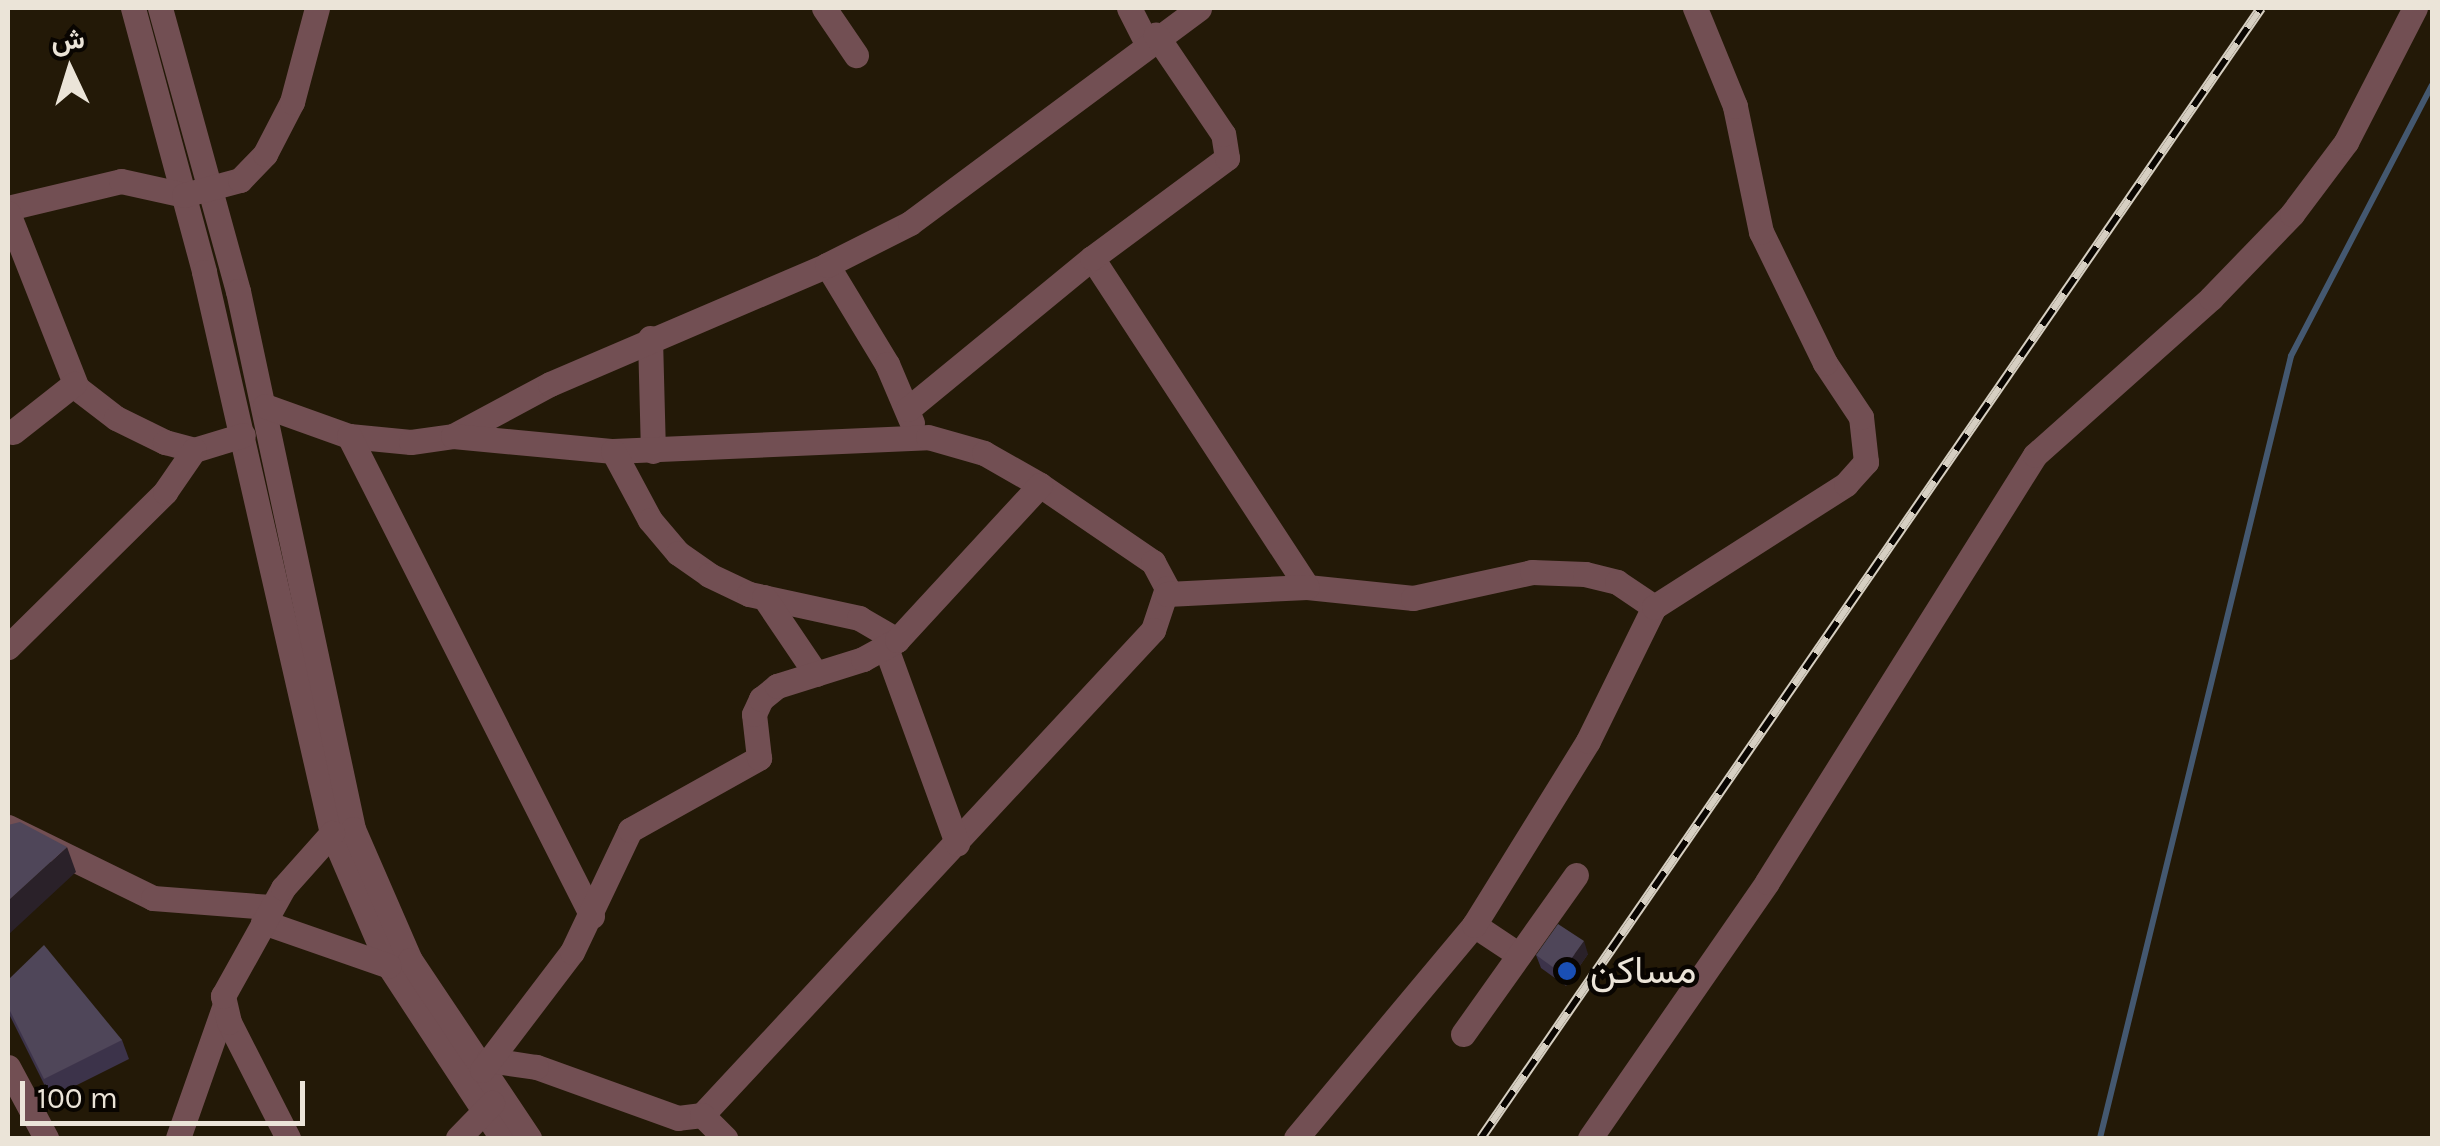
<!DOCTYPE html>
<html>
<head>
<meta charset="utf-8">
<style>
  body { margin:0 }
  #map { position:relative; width:2440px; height:1146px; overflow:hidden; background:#231907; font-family:Karla,Vazirmatn,sans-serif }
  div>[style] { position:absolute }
  .stream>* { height:6px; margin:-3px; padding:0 3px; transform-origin:3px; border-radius:3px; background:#445870 }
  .minor>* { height:25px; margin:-12.5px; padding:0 12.5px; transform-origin:12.5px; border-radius:12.5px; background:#724f53 }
  .rail>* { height:10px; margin-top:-5px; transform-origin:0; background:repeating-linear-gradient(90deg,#090501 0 19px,#d6cfc2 0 38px); box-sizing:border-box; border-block:2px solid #d6cfc2 }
  .wall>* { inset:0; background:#3c334a }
  .shaded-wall>* { inset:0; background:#2a2129 }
  .building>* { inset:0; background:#4f4659 }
  .dots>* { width:28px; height:28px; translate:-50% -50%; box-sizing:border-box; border:5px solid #090501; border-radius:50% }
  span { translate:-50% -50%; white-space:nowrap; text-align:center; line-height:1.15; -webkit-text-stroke:9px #090501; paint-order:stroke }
  .poi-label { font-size:38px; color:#ebe4d8 }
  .left { translate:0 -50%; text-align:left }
  .frame { position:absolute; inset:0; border:10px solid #ebe4d8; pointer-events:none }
  .north { position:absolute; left:20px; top:20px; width:100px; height:100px; -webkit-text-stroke:8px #090501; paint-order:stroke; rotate:356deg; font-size:28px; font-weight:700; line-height:40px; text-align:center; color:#ebe4d8 }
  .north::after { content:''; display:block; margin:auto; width:35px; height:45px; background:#ebe4d8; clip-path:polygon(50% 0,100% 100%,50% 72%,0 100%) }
  .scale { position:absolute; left:20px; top:1081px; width:285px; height:45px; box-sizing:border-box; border:5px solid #ebe4d8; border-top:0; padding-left:12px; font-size:30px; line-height:35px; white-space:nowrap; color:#ebe4d8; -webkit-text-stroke:8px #090501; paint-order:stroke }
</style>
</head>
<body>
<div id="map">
  <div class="stream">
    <i style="left:2100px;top:1138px;width:805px;rotate:-76.27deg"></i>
    <i style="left:2291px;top:356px;width:305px;rotate:-62.5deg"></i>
  </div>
  <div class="minor">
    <i style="left:133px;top:8px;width:273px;rotate:74.9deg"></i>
    <i style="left:204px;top:272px;width:575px;rotate:77.15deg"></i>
    <i style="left:332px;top:833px;width:145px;rotate:66.8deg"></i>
    <i style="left:389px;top:966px;width:206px;rotate:56.7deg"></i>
    <i style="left:160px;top:8px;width:294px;rotate:74.6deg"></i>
    <i style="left:238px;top:291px;width:550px;rotate:77.93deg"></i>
    <i style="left:353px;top:829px;width:143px;rotate:66.5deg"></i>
    <i style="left:410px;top:960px;width:214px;rotate:56.2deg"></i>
    <i style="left:824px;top:8px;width:57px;rotate:55.8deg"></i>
    <i style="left:1129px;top:8px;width:37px;rotate:63deg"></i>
    <i style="left:8px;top:208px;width:116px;rotate:-13.4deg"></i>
    <i style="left:121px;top:181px;width:65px;rotate:12.5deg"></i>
    <i style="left:184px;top:195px;width:58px;rotate:-15deg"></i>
    <i style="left:240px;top:180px;width:36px;rotate:-46deg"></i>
    <i style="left:265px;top:154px;width:59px;rotate:-62.6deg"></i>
    <i style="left:292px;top:102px;width:97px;rotate:-75.1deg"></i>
    <i style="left:8px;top:213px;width:188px;rotate:68.5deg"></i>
    <i style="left:77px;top:388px;width:49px;rotate:37.6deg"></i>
    <i style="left:116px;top:418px;width:55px;rotate:26.1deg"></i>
    <i style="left:165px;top:442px;width:30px;rotate:15deg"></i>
    <i style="left:194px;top:450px;width:51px;rotate:-17deg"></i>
    <i style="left:1092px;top:258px;width:393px;rotate:56.8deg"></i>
    <i style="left:1307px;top:587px;width:107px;rotate:5.9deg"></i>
    <i style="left:1413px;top:598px;width:122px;rotate:-12.3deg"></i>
    <i style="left:1532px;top:572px;width:53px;rotate:2.2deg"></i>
    <i style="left:1585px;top:574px;width:33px;rotate:14deg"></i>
    <i style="left:1617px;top:582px;width:45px;rotate:34deg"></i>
    <i style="left:827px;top:265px;width:116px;rotate:58.8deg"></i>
    <i style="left:887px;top:364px;width:64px;rotate:67deg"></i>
    <i style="left:650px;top:338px;width:113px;rotate:88.5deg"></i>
    <i style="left:265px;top:406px;width:89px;rotate:19.7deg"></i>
    <i style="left:349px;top:436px;width:62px;rotate:5.5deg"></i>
    <i style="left:411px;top:442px;width:42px;rotate:-8.1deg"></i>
    <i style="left:453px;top:436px;width:110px;rotate:-28.2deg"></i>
    <i style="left:550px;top:384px;width:301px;rotate:-23.2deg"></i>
    <i style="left:827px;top:265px;width:93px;rotate:-26.8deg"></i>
    <i style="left:910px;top:223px;width:360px;rotate:-36.6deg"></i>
    <i style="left:908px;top:409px;width:238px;rotate:-39.4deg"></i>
    <i style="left:1092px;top:258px;width:168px;rotate:-36.5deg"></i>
    <i style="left:1227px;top:158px;width:24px;rotate:-99deg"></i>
    <i style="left:1223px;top:134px;width:120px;rotate:-124.1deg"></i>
    <i style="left:13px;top:432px;width:78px;rotate:-38.2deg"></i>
    <i style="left:349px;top:436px;width:538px;rotate:63.15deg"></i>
    <i style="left:453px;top:436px;width:161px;rotate:5.4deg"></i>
    <i style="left:613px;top:451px;width:315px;rotate:-2.5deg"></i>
    <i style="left:928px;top:437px;width:58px;rotate:15.9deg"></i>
    <i style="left:984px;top:453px;width:64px;rotate:29.7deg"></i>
    <i style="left:1040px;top:485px;width:137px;rotate:34.3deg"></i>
    <i style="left:1153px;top:562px;width:30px;rotate:62deg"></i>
    <i style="left:1167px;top:588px;width:44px;rotate:108.4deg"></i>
    <i style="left:1153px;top:630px;width:662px;rotate:132.92deg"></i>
    <i style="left:702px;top:1115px;width:24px;rotate:173deg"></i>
    <i style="left:678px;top:1118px;width:151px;rotate:-160.2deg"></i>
    <i style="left:536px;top:1067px;width:48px;rotate:-171.5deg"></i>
    <i style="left:613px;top:451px;width:78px;rotate:61.8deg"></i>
    <i style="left:650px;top:520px;width:43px;rotate:49.7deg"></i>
    <i style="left:678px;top:553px;width:38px;rotate:35deg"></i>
    <i style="left:709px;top:575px;width:44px;rotate:25.4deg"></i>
    <i style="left:749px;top:594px;width:113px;rotate:12.3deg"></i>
    <i style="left:859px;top:618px;width:44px;rotate:30.1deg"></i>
    <i style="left:1167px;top:594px;width:140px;rotate:-2.9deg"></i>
    <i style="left:764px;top:597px;width:93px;rotate:56deg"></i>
    <i style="left:8px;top:647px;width:221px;rotate:-44.6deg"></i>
    <i style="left:165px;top:492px;width:51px;rotate:-55.4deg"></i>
    <i style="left:886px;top:648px;width:208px;rotate:70deg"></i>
    <i style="left:8px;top:827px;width:161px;rotate:26.1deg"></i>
    <i style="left:153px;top:898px;width:118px;rotate:4.4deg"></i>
    <i style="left:263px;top:922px;width:133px;rotate:19.2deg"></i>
    <i style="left:1474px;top:925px;width:54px;rotate:33.7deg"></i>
    <i style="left:1463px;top:1034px;width:195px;rotate:-54.6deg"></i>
    <i style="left:8px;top:1067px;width:81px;rotate:61.8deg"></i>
    <i style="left:482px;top:1070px;width:148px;rotate:-52.7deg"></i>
    <i style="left:572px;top:952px;width:135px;rotate:-64.6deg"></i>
    <i style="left:630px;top:830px;width:148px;rotate:-29.2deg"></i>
    <i style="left:759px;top:758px;width:44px;rotate:-96.5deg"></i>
    <i style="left:754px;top:714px;width:17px;rotate:-65deg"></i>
    <i style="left:761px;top:699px;width:21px;rotate:-39deg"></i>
    <i style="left:777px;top:686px;width:90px;rotate:-17.4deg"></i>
    <i style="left:863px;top:659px;width:39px;rotate:-29deg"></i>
    <i style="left:897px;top:640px;width:211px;rotate:-47.3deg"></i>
    <i style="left:702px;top:1115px;width:33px;rotate:45deg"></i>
    <i style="left:178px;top:1138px;width:136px;rotate:-70.6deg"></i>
    <i style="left:288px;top:1138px;width:130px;rotate:-117deg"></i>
    <i style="left:229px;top:1022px;width:27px;rotate:-103deg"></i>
    <i style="left:223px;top:996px;width:124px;rotate:-60.9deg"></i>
    <i style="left:283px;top:888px;width:74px;rotate:-48.3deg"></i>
    <i style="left:458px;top:1138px;width:49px;rotate:-45.8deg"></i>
    <i style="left:1296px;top:1138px;width:278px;rotate:-50.1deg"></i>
    <i style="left:1474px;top:925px;width:216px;rotate:-58.2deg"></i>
    <i style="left:1588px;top:741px;width:149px;rotate:-63.8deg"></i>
    <i style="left:1654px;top:607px;width:228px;rotate:-32.6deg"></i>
    <i style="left:1846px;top:484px;width:30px;rotate:-48deg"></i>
    <i style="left:1866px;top:462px;width:45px;rotate:-96.3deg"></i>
    <i style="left:1861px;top:417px;width:65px;rotate:-123.7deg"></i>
    <i style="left:1825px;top:363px;width:146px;rotate:-116deg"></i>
    <i style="left:1761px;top:232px;width:129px;rotate:-101.7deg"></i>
    <i style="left:1735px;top:106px;width:106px;rotate:-112.2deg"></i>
    <i style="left:1590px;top:1138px;width:311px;rotate:-55.3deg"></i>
    <i style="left:1767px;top:882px;width:504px;rotate:-57.89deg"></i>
    <i style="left:2035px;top:455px;width:236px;rotate:-41.7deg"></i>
    <i style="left:2211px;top:298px;width:117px;rotate:-46deg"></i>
    <i style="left:2292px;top:214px;width:90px;rotate:-53.1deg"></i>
    <i style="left:2346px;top:142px;width:151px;rotate:-62.8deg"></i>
  </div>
  <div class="rail">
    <i style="left:1481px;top:1138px;width:1373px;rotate:-55.38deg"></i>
  </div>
  <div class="wall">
    <i style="clip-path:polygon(1588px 954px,1566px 986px,1541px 968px,1536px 955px)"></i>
    <i style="clip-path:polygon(8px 980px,122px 1040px,129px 1059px,51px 1098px,8px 1012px)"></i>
  </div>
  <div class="shaded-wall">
    <i style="clip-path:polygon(67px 847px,76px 872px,8px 935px,8px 901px)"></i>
    <i style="clip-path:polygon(1584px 941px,1588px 954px,1566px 986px,1561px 973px)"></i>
  </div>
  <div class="building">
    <i style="clip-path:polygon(20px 822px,67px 847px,8px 901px,8px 825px)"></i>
    <i style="clip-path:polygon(1558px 924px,1584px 941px,1561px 973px,1536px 955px)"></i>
    <i style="clip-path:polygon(44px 945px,122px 1040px,44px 1079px,8px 1007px,8px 980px)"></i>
  </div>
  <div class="dots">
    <i style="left:1567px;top:971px;background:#1a4fb4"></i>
  </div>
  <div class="poi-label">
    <span class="left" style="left:1590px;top:971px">مساكن</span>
  </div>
  <div class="frame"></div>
  <div class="north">ش</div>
  <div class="scale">100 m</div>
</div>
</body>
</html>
